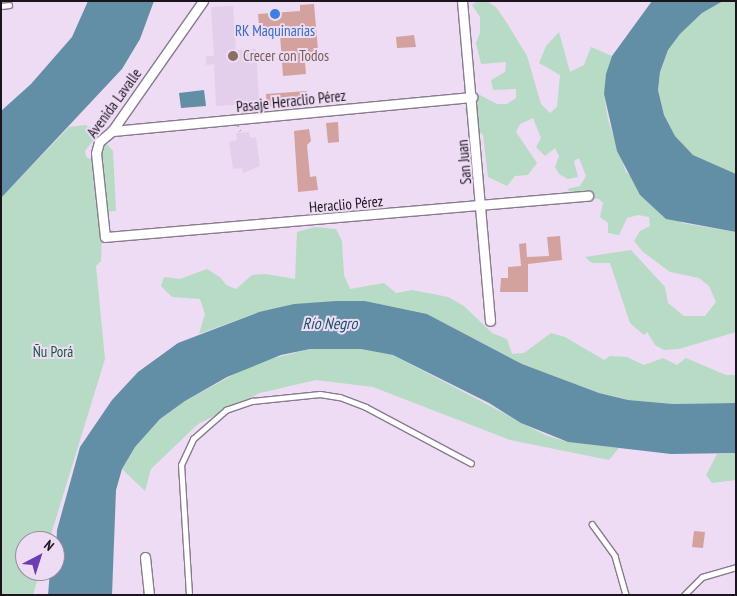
<!DOCTYPE html>
<html>
<head>
<meta charset="utf-8">
<style>
  body { margin:0 }
  #map { position:relative; width:737px; height:596px; overflow:hidden; background:#eddcf4; font-family:"PT Sans Narrow",sans-serif }
  div>[style] { position:absolute }
  .built>* { inset:0; background:#e3ceeb }
  .green>* { inset:0; background:#b7dbc5 }
  .water>* { inset:0; background:#628fa5 }
  .building>* { inset:0; background:#d3a29f }
  .path>* { height:2px; margin-top:-1px; transform-origin:0; background:repeating-linear-gradient(90deg,#ac9eb1 0 1px,transparent 0 5px) }
  .roads { filter:drop-shadow(1px 0 #897a8f) drop-shadow(-1px 0 #897a8f) drop-shadow(0 1px #897a8f) drop-shadow(0 -1px #897a8f) }
  .service>* { height:4.5px; margin:-2.25px; padding:0 2.25px; transform-origin:2.25px; border-radius:2.25px; background:#fff }
  .minor>* { height:9px; margin:-4.5px; padding:0 4.5px; transform-origin:4.5px; border-radius:4.5px; background:#fff }
  .dots>* { width:14px; height:14px; translate:-50% -50%; box-sizing:border-box; border:2px solid #eddcf4; border-radius:50% }
  span { translate:-50% -50%; white-space:nowrap; text-align:center; line-height:1.15; -webkit-text-stroke:4px #eddcf4; paint-order:stroke }
  .shop-label { font-size:15px; color:#366cbe }
  .education-label { font-size:15px; color:#785e54 }
  .left { translate:0 -50%; text-align:left }
  .street-label { font-size:15px; color:#1a141c }
  .park-label { font-size:15px; color:#125b3a }
  .water-label { font-size:16px; color:#18536b; font-style:italic }
  .frame { position:absolute; inset:0; border:2px solid #1a141c; pointer-events:none }
  .north { position:absolute; left:15px; top:531px; width:50px; height:50px; box-sizing:border-box; background:#eddcf4; border:1px solid #998c9e; border-radius:50%; rotate:40deg; font-size:14px; font-weight:700; line-height:20px; text-align:center; color:#1a141c }
  .north::after { content:''; display:block; margin:auto; width:18px; height:22px; background:#6c3cb3; clip-path:polygon(50% 0,100% 100%,50% 72%,0 100%) }
</style>
</head>
<body>
<div id="map">
  <div class="built">
    <i style="clip-path:polygon(233px 6px,236px 50px,256px 49px,259px 103px,216px 106px,214px 64px,206px 65px,206px 56px,214px 56px,211px 7px)"></i>
    <i style="clip-path:polygon(249px 132px,250px 138px,256px 137px,260px 166px,243px 173px,242px 168px,233px 169px,229px 142px,237px 140px,236px 133px)"></i>
  </div>
  <div class="green">
    <i style="clip-path:polygon(478px 1px,487px 1px,496px 7px,507px 23px,527px 56px,541px 104px,550px 113px,557px 107px,560px 75px,539px 63px,546px 46px,559px 32px,570px 72px,584px 65px,591px 47px,612px 56px,604px 94px,608px 120px,626px 172px,682px 223px,736px 232px,736px 332px,679px 349px,664px 350px,655px 345px,647px 332px,644px 335px,630px 323px,610px 263px,592px 263px,585px 257px,631px 250px,665px 287px,668px 303px,684px 316px,705px 316px,716px 302px,709px 286px,699px 278px,670px 272px,643px 252px,634px 241px,640px 231px,650px 226px,649px 217px,638px 215px,627px 218px,619px 235px,608px 233px,608px 223px,600px 217px,603px 203px,599px 199px,573px 195px,567px 189px,580px 186px,586px 176px,579px 158px,574px 161px,578px 177px,568px 179px,559px 174px,555px 167px,559px 156px,555px 148px,545px 156px,536px 147px,541px 138px,533px 118px,520px 124px,516px 132px,537px 163px,528px 175px,515px 176px,507px 186px,488px 177px,483px 135px,471px 124px,465px 109px,478px 94px,497px 104px,507px 104px,516px 98px,516px 89px,493px 90px,491px 80px,505px 72px,506px 62px,481px 64px,476px 43px,480px 33px,480px 17px,472px 5px)"></i>
    <i style="clip-path:polygon(723px 1px,736px 1px,736px 174px,693px 155px,675px 136px,664px 115px,658px 90px,660px 72px,668px 50px,680px 34px,702px 13px)"></i>
    <i style="clip-path:polygon(85px 125px,93px 129px,104px 126px,85px 151px,86px 157px,90px 159px,101px 152px,106px 143px,113px 151px,116px 211px,98px 212px,102px 233px,101px 261px,96px 266px,105px 359px,49px 541px,25px 541px,25px 571px,40px 571px,33px 595px,1px 595px,1px 198px,69px 127px)"></i>
    <i style="clip-path:polygon(315px 227px,336px 229px,342px 241px,344px 275px,350px 289px,384px 283px,396px 293px,412px 290px,448px 297px,464px 306px,492px 333px,507px 339px,512px 354px,524px 353px,551px 333px,565px 337px,604px 360px,610px 356px,627px 357px,644px 365px,663px 358px,677px 365px,686px 358px,726px 375px,736px 375px,736px 403px,673px 404px,628px 400px,599px 393px,522px 364px,427px 314px,365px 301px,336px 301px,259px 312px,199px 334px,205px 314px,200px 299px,172px 297px,161px 286px,164px 277px,180px 279px,207px 269px,221px 278px,226px 285px,236px 289px,252px 275px,266px 274px,295px 279px,297px 232px)"></i>
    <i style="clip-path:polygon(310px 349px,362px 349px,393px 355px,545px 435px,568px 442px,619px 448px,609px 460px,510px 440px,373px 387px,316px 380px,260px 393px,198px 424px,151px 469px,145px 491px,122px 469px,135px 447px,160px 419px,185px 401px,255px 363px)"></i>
    <i style="clip-path:polygon(736px 453px,736px 480px,712px 483px,706px 475px,717px 454px)"></i>
  </div>
  <div class="water">
    <i style="clip-path:polygon(88px 1px,154px 1px,140px 39px,122px 69px,1px 198px,1px 111px,31px 84px,72px 37px)"></i>
    <i style="clip-path:polygon(652px 1px,723px 1px,702px 13px,680px 34px,668px 50px,660px 72px,658px 90px,664px 115px,675px 136px,693px 155px,736px 174px,736px 232px,666px 219px,640px 195px,617px 151px,604px 94px,606px 74px,612px 56px)"></i>
    <i style="clip-path:polygon(204px 90px,206px 106px,181px 108px,179px 93px)"></i>
    <i style="clip-path:polygon(336px 301px,365px 301px,427px 314px,522px 364px,599px 393px,628px 400px,673px 404px,736px 403px,736px 453px,671px 454px,568px 442px,521px 423px,489px 403px,393px 355px,361px 349px,310px 349px,281px 355px,227px 377px,185px 401px,160px 419px,135px 447px,122px 469px,116px 490px,112px 595px,48px 595px,50px 571px,55px 571px,57px 530px,80px 447px,112px 400px,138px 372px,178px 343px,259px 312px,294px 304px)"></i>
  </div>
  <div class="building">
    <i style="clip-path:polygon(314px 4px,319px 61px,305px 62px,306px 74px,283px 76px,280px 35px,260px 37px,258px 14px,300px 11px,300px 5px)"></i>
    <i style="clip-path:polygon(414px 35px,416px 47px,397px 48px,396px 37px)"></i>
    <i style="clip-path:polygon(307px 91px,308px 104px,267px 107px,266px 94px)"></i>
    <i style="clip-path:polygon(338px 122px,339px 142px,328px 143px,326px 123px)"></i>
    <i style="clip-path:polygon(309px 129px,311px 141px,307px 145px,310px 177px,316px 176px,318px 190px,298px 192px,294px 131px)"></i>
    <i style="clip-path:polygon(560px 236px,562px 260px,528px 264px,528px 292px,500px 292px,501px 278px,508px 278px,508px 267px,521px 266px,519px 244px,526px 243px,527px 257px,549px 256px,547px 237px)"></i>
    <i style="clip-path:polygon(694px 531px,705px 532px,703px 548px,692px 547px)"></i>
  </div>
  <div class="path">
    <i style="left:238px;top:126px;width:8px;rotate:67deg"></i>
  </div>
  <div class="roads">
    <div class="service">
      <i style="left:1px;top:6px;width:8px;rotate:-7deg"></i>
      <i style="left:592px;top:524px;width:39px;rotate:54deg"></i>
      <i style="left:615px;top:556px;width:41px;rotate:74.2deg"></i>
      <i style="left:189px;top:595px;width:130px;rotate:-93.5deg"></i>
      <i style="left:181px;top:465px;width:29px;rotate:-65deg"></i>
      <i style="left:193px;top:439px;width:44px;rotate:-41.3deg"></i>
      <i style="left:226px;top:410px;width:28px;rotate:-19deg"></i>
      <i style="left:252px;top:401px;width:68px;rotate:-5.9deg"></i>
      <i style="left:320px;top:394px;width:20px;rotate:9deg"></i>
      <i style="left:340px;top:397px;width:28px;rotate:21deg"></i>
      <i style="left:366px;top:407px;width:119px;rotate:28.1deg"></i>
      <i style="left:684px;top:595px;width:25px;rotate:-45deg"></i>
      <i style="left:702px;top:577px;width:35px;rotate:-16deg"></i>
    </div>
    <div class="minor">
      <i style="left:203px;top:1px;width:159px;rotate:125deg"></i>
      <i style="left:112px;top:131px;width:17px;rotate:140deg"></i>
      <i style="left:99px;top:142px;width:11px;rotate:105deg"></i>
      <i style="left:96px;top:153px;width:84px;rotate:83.9deg"></i>
      <i style="left:105px;top:237px;width:485px;rotate:-4.9deg"></i>
      <i style="left:462px;top:1px;width:321px;rotate:85deg"></i>
      <i style="left:112px;top:131px;width:362px;rotate:-5.4deg"></i>
      <i style="left:145px;top:557px;width:38px;rotate:84deg"></i>
    </div>
  </div>
  <div class="dots">
    <i style="left:275px;top:14px;background:#3f7fe0"></i>
    <i style="left:233px;top:56px;background:#8d6e63"></i>
  </div>
  <div class="shop-label">
    <span style="left:275px;top:31px">RK Maquinarias</span>
  </div>
  <div class="education-label">
    <span class="left" style="left:243px;top:56px">Crecer con Todos</span>
  </div>
  <div class="street-label">
    <span style="left:291px;top:101px;rotate:-6deg">Pasaje Heraclio Pérez</span>
    <span style="left:114px;top:103px;rotate:-54deg">Avenida Lavalle</span>
    <span style="left:464px;top:162px;rotate:-95deg">San Juan</span>
    <span style="left:346px;top:204px;rotate:-5deg">Heraclio Pérez</span>
  </div>
  <div class="park-label">
    <span style="left:53px;top:352px">Ñu Porá</span>
  </div>
  <div class="water-label">
    <span style="left:330px;top:323px">Río Negro</span>
  </div>
  <div class="frame"></div>
  <div class="north">N</div>
</div>
</body>
</html>
